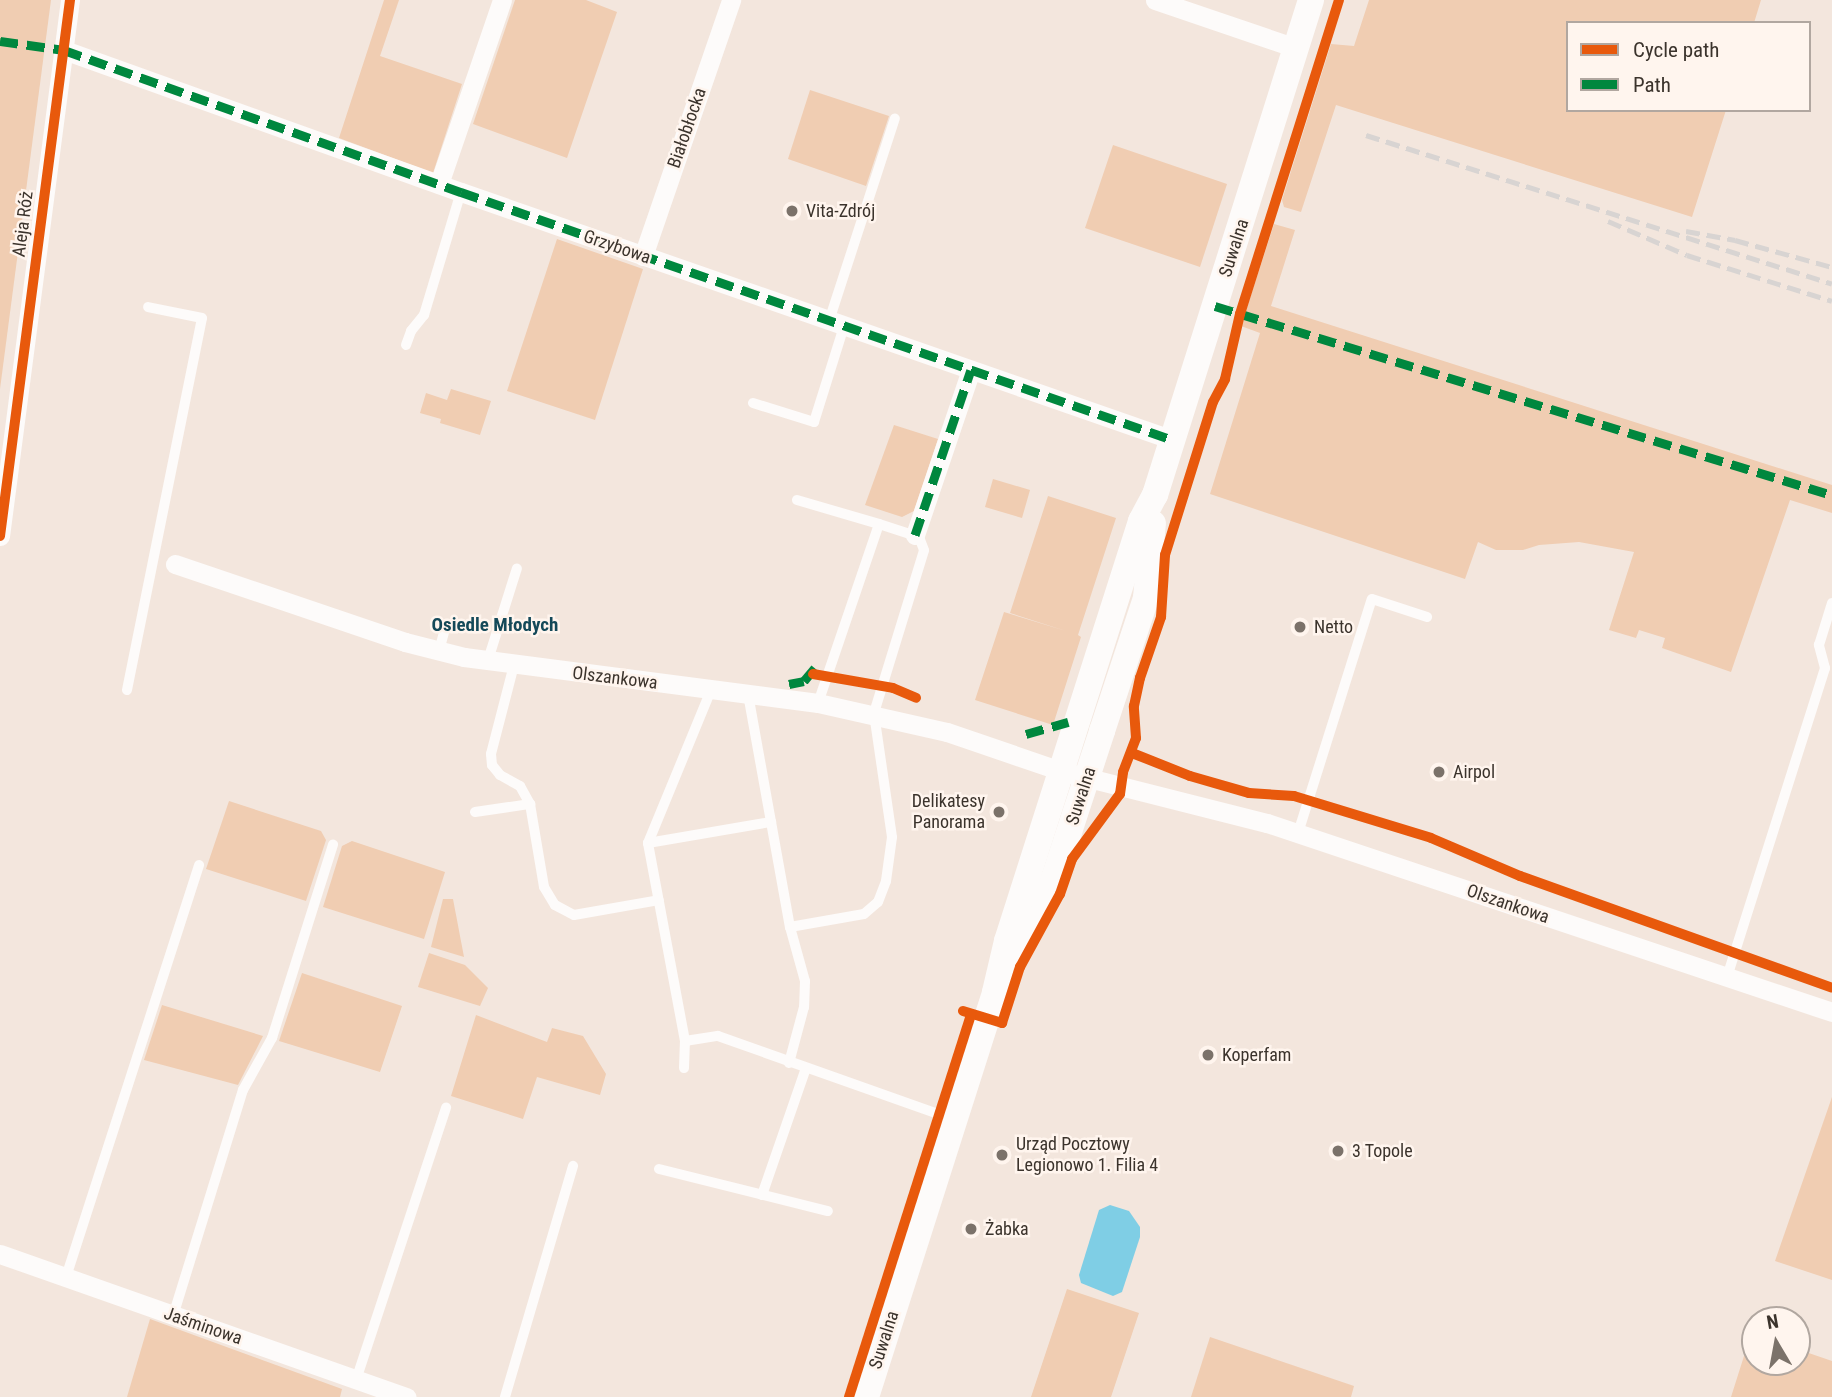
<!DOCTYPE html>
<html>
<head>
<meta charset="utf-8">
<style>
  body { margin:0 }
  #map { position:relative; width:1832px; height:1397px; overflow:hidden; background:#f3e6dd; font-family:"Roboto Condensed",sans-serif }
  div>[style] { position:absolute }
  .green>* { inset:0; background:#f0cdb2 }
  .water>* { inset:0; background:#7fcee5 }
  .lane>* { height:10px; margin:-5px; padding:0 5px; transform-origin:5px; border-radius:5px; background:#fdfbfa }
  .street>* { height:19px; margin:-9.5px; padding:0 9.5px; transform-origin:9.5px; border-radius:9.5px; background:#fdfbfa }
  .secondary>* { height:26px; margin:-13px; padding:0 13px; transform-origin:13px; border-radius:13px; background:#fdfbfa }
  .rail>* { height:5px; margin-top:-2.5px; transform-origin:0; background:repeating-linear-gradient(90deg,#d8d4d2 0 14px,transparent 0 21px) }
  .quiet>* { height:9px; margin-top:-4.5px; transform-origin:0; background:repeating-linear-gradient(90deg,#00873e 0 18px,transparent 0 27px) }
  .cycleway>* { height:10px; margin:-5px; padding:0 5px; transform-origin:5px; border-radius:5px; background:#e8590c }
  .dots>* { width:19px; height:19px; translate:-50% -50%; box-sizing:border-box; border:4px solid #fff5ee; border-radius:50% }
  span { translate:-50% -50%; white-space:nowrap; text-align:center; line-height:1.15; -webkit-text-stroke:5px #fff5ee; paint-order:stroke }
  .street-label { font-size:18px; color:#3b332c }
  .poi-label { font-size:18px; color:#3b332c }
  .left { translate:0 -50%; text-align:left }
  .right { translate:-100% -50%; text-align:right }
  .neighbourhood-label { font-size:19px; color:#144959; font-weight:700 }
  .legend { position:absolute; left:1566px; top:21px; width:245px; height:91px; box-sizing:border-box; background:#fff5ee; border:2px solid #b1a7a0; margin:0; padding:9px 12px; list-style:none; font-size:21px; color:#3b332c }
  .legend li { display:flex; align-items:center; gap:14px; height:35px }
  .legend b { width:35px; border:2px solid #b1a7a0 }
  .north { position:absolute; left:1741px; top:1306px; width:70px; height:70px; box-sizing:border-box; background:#fff5ee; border:2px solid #b1a7a0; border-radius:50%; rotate:350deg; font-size:19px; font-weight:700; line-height:28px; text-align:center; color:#3b332c }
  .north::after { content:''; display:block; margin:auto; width:24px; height:32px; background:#7b726a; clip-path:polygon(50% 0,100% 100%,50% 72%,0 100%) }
</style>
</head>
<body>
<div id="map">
  <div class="green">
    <i style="clip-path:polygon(0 0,51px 0,0 389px)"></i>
    <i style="clip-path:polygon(384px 0,399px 0,380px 56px,462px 84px,433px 173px,339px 138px)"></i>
    <i style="clip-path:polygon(515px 0,586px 0,617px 12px,567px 158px,473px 124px)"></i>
    <i style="clip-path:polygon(1369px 0,1761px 0,1754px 23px,1568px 23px,1568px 110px,1726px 110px,1692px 217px,1336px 105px,1301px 212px,1284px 207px,1282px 200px,1331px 44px,1354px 46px)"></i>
    <i style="clip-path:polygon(810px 90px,889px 116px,866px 186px,788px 159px)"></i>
    <i style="clip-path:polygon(1113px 145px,1227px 184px,1200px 267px,1085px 228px)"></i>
    <i style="clip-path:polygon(1274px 224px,1295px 230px,1271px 306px,1832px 485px,1832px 513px,1790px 500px,1731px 672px,1662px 648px,1665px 638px,1639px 630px,1636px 638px,1609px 630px,1634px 552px,1579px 542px,1539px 545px,1523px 550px,1496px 550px,1478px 542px,1465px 579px,1210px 494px,1260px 333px,1241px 326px)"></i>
    <i style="clip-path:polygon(557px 239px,643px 269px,595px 420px,507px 391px)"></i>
    <i style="clip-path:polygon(451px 389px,491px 401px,480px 435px,440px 423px,441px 419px,420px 413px,426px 393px,447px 400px)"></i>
    <i style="clip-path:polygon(894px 425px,938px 439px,914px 511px,902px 517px,865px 505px)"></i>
    <i style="clip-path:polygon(993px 479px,1030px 490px,1022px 518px,985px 507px)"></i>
    <i style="clip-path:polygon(1048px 496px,1116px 518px,1078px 635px,1081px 637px,1053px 725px,975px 700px,1004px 612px,1066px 631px,1010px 613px)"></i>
    <i style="clip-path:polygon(229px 801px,321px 831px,326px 840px,306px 901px,206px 869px)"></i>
    <i style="clip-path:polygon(352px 841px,445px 872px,424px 939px,323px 907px,342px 846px)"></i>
    <i style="clip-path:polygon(443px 899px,453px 899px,464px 957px,431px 947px)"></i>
    <i style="clip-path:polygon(429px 953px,465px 965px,488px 988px,480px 1006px,418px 987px)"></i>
    <i style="clip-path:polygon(302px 973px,402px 1006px,380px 1072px,279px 1041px)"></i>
    <i style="clip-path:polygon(162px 1005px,263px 1036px,238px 1085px,144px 1060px)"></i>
    <i style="clip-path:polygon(476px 1015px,547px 1042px,552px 1028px,583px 1036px,606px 1074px,600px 1095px,537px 1077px,523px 1119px,451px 1096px)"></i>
    <i style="clip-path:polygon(1832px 1097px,1832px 1280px,1775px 1261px)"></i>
    <i style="clip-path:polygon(1067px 1289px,1139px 1313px,1111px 1397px,1031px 1397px)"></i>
    <i style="clip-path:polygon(150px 1319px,342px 1389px,340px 1397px,127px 1397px)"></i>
    <i style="clip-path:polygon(1751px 1334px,1755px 1335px,1755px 1362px,1797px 1362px,1797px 1349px,1832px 1361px,1832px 1397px,1731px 1397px)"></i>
    <i style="clip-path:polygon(1210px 1337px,1354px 1386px,1351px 1397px,1191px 1397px)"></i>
  </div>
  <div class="water">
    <i style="clip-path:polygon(1110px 1205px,1129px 1211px,1140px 1227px,1140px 1237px,1122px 1292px,1113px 1296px,1081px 1283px,1079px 1275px,1099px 1210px)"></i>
  </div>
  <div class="lane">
    <i style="left:829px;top:321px;width:213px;rotate:-72deg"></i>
    <i style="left:406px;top:345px;width:15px;rotate:-70deg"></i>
    <i style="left:411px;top:331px;width:21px;rotate:-51deg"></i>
    <i style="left:424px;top:315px;width:128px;rotate:-73.3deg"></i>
    <i style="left:753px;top:403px;width:64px;rotate:17.3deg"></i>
    <i style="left:814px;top:422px;width:101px;rotate:-72.6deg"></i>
    <i style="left:797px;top:500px;width:85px;rotate:16.3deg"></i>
    <i style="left:439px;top:651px;width:23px;rotate:-75deg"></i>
    <i style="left:488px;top:660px;width:96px;rotate:-72.5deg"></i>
    <i style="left:514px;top:665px;width:92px;rotate:104.5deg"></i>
    <i style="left:491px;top:754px;width:11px;rotate:85deg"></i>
    <i style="left:492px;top:765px;width:13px;rotate:51deg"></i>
    <i style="left:500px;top:775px;width:23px;rotate:29deg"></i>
    <i style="left:520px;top:786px;width:21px;rotate:61deg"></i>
    <i style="left:530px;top:804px;width:84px;rotate:80.4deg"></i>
    <i style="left:544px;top:887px;width:21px;rotate:59deg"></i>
    <i style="left:555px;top:905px;width:21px;rotate:28deg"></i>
    <i style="left:574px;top:915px;width:86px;rotate:-10deg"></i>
    <i style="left:127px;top:690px;width:379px;rotate:-78.6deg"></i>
    <i style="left:202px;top:318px;width:55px;rotate:-168.5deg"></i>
    <i style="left:748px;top:694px;width:237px;rotate:79.8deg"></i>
    <i style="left:790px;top:927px;width:56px;rotate:74.5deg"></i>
    <i style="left:805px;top:981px;width:26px;rotate:92deg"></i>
    <i style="left:804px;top:1007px;width:58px;rotate:105deg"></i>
    <i style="left:475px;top:812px;width:56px;rotate:-8.3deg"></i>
    <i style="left:1298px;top:833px;width:245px;rotate:-72.5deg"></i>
    <i style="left:1372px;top:599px;width:58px;rotate:18.1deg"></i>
    <i style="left:648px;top:843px;width:125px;rotate:-9.7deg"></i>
    <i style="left:790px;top:927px;width:75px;rotate:-10deg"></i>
    <i style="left:864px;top:914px;width:18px;rotate:-41deg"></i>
    <i style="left:878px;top:902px;width:22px;rotate:-69deg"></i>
    <i style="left:886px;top:881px;width:44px;rotate:-82.2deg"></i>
    <i style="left:892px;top:837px;width:125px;rotate:-98.3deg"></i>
    <i style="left:874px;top:713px;width:170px;rotate:-72.9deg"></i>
    <i style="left:924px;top:550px;width:14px;rotate:-111deg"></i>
    <i style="left:919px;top:537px;width:42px;rotate:-162deg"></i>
    <i style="left:879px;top:524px;width:189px;rotate:108.8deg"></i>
    <i style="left:1727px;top:977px;width:324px;rotate:-72.4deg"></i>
    <i style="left:1825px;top:668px;width:24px;rotate:-105deg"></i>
    <i style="left:1819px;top:645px;width:44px;rotate:-72.8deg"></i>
    <i style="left:685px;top:1041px;width:33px;rotate:-9deg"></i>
    <i style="left:718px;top:1036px;width:249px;rotate:19.5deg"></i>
    <i style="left:684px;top:1068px;width:27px;rotate:-88deg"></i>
    <i style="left:685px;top:1041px;width:201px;rotate:-100.6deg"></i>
    <i style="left:648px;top:843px;width:165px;rotate:-67.6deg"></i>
    <i style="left:659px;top:1169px;width:174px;rotate:14deg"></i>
    <i style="left:762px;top:1195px;width:134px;rotate:-70.9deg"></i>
    <i style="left:66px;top:1277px;width:433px;rotate:-72.1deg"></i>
    <i style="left:173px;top:1316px;width:237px;rotate:-72.8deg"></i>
    <i style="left:243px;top:1090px;width:60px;rotate:-60.9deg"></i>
    <i style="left:272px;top:1038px;width:203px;rotate:-72.5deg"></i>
    <i style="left:356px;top:1380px;width:287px;rotate:-71.7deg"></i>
    <i style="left:505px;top:1397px;width:241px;rotate:-73.6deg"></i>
  </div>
  <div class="street">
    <i style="left:1155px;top:0;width:149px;rotate:18.8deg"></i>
    <i style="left:64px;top:50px;width:422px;rotate:19.7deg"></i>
    <i style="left:461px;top:192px;width:754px;rotate:19.2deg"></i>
    <i style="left:439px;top:184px;width:194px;rotate:-71.1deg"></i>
    <i style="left:643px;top:256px;width:271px;rotate:-71deg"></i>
    <i style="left:915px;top:535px;width:174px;rotate:-71.3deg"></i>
    <i style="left:0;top:536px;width:541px;rotate:-82.56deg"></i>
    <i style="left:175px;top:564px;width:243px;rotate:18.7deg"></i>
    <i style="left:405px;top:642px;width:61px;rotate:14.3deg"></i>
    <i style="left:464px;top:657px;width:357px;rotate:7.4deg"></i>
    <i style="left:818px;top:703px;width:132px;rotate:12.7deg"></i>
    <i style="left:947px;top:732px;width:120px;rotate:18.9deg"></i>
    <i style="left:1061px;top:771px;width:212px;rotate:14.2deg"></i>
    <i style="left:1267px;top:823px;width:596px;rotate:18.5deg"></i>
    <i style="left:0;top:1254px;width:431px;rotate:19.4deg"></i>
  </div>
  <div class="secondary">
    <i style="left:1012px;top:955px;width:48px;rotate:-57deg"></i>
    <i style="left:1038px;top:915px;width:40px;rotate:-66.6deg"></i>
    <i style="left:1054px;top:878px;width:155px;rotate:-71.9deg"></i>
    <i style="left:1102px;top:731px;width:140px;rotate:-71.7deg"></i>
    <i style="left:1146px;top:598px;width:75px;rotate:-84.7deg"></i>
    <i style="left:866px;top:1397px;width:425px;rotate:-72.3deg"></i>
    <i style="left:995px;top:992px;width:52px;rotate:-76.8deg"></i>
    <i style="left:1007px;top:941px;width:441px;rotate:-72.3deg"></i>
    <i style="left:1141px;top:521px;width:30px;rotate:-62deg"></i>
    <i style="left:1155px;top:495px;width:519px;rotate:-72.51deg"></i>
  </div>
  <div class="rail">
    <i style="left:1366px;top:135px;width:489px;rotate:17.7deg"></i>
    <i style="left:1608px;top:221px;width:86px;rotate:23.3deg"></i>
    <i style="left:1687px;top:255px;width:152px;rotate:17.6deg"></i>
    <i style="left:1686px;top:231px;width:50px;rotate:10.4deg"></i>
    <i style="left:1735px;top:240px;width:101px;rotate:15.6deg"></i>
  </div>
  <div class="quiet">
    <i style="left:0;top:41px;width:65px;rotate:8deg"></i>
    <i style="left:64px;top:50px;width:422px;rotate:19.7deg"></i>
    <i style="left:461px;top:192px;width:754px;rotate:19.2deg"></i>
    <i style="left:1215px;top:306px;width:645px;rotate:17.03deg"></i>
    <i style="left:915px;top:535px;width:174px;rotate:-71.3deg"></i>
    <i style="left:789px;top:684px;width:15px;rotate:-11deg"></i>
    <i style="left:804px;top:681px;width:17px;rotate:-50deg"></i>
    <i style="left:1026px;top:734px;width:44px;rotate:-15.9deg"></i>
  </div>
  <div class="cycleway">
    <i style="left:0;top:536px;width:541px;rotate:-82.56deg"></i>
    <i style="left:813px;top:674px;width:81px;rotate:9.9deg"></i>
    <i style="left:893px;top:688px;width:25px;rotate:23deg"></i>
    <i style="left:1132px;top:753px;width:62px;rotate:21.6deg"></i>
    <i style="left:1190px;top:776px;width:61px;rotate:16.1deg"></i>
    <i style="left:1249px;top:793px;width:45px;rotate:3.8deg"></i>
    <i style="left:1294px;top:796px;width:143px;rotate:17deg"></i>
    <i style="left:1431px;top:838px;width:97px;rotate:23.1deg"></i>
    <i style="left:1520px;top:876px;width:331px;rotate:19.7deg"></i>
    <i style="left:963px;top:1011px;width:41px;rotate:17.1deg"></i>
    <i style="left:1002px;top:1023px;width:59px;rotate:-72.2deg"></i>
    <i style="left:1020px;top:967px;width:83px;rotate:-61.3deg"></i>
    <i style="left:1060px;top:894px;width:37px;rotate:-71deg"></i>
    <i style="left:1072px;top:859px;width:81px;rotate:-53.6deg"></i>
    <i style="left:1120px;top:794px;width:22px;rotate:-82deg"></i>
    <i style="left:1123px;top:772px;width:36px;rotate:-69deg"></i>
    <i style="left:1136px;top:738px;width:32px;rotate:-94deg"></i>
    <i style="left:1134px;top:706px;width:29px;rotate:-78deg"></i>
    <i style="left:1140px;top:678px;width:65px;rotate:-71deg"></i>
    <i style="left:1161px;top:617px;width:62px;rotate:-86.3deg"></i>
    <i style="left:1165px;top:555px;width:160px;rotate:-72.6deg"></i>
    <i style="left:1213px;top:402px;width:26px;rotate:-62deg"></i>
    <i style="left:1225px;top:379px;width:67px;rotate:-77deg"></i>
    <i style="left:1240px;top:314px;width:329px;rotate:-72.5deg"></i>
    <i style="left:849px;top:1397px;width:402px;rotate:-72.3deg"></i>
  </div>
  <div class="dots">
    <i style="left:792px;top:211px;background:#7b726a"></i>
    <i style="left:1300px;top:627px;background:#7b726a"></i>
    <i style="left:1439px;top:772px;background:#7b726a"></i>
    <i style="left:999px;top:812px;background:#7b726a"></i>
    <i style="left:1208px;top:1055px;background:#7b726a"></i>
    <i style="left:1338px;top:1151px;background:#7b726a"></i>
    <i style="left:1002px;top:1155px;background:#7b726a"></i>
    <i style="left:971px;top:1229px;background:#7b726a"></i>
  </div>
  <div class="street-label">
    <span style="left:687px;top:128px;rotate:-71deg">Białobłocka</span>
    <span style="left:23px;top:224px;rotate:-83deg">Aleja Róż</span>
    <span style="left:617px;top:247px;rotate:19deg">Grzybowa</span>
    <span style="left:1234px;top:248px;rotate:-72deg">Suwalna</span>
    <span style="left:615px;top:678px;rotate:7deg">Olszankowa</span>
    <span style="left:1081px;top:796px;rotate:-72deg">Suwalna</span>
    <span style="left:1508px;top:904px;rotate:19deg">Olszankowa</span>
    <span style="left:203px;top:1326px;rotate:19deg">Jaśminowa</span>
    <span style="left:884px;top:1340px;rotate:-72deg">Suwalna</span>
  </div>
  <div class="poi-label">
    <span class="left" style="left:806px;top:211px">Vita-Zdrój</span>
    <span class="left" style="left:1314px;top:627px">Netto</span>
    <span class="left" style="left:1453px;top:772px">Airpol</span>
    <span class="right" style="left:985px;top:812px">Delikatesy<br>Panorama</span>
    <span class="left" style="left:1222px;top:1055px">Koperfam</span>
    <span class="left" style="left:1016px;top:1155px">Urząd Pocztowy<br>Legionowo 1. Filia 4</span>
    <span class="left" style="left:1352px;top:1151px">3 Topole</span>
    <span class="left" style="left:985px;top:1229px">Żabka</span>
  </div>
  <div class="neighbourhood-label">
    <span style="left:495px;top:625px">Osiedle Młodych</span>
  </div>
  <ul class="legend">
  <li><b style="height:9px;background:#e8590c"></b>Cycle path</li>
  <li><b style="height:9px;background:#00873e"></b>Path</li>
  </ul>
  <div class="north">N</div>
</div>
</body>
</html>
